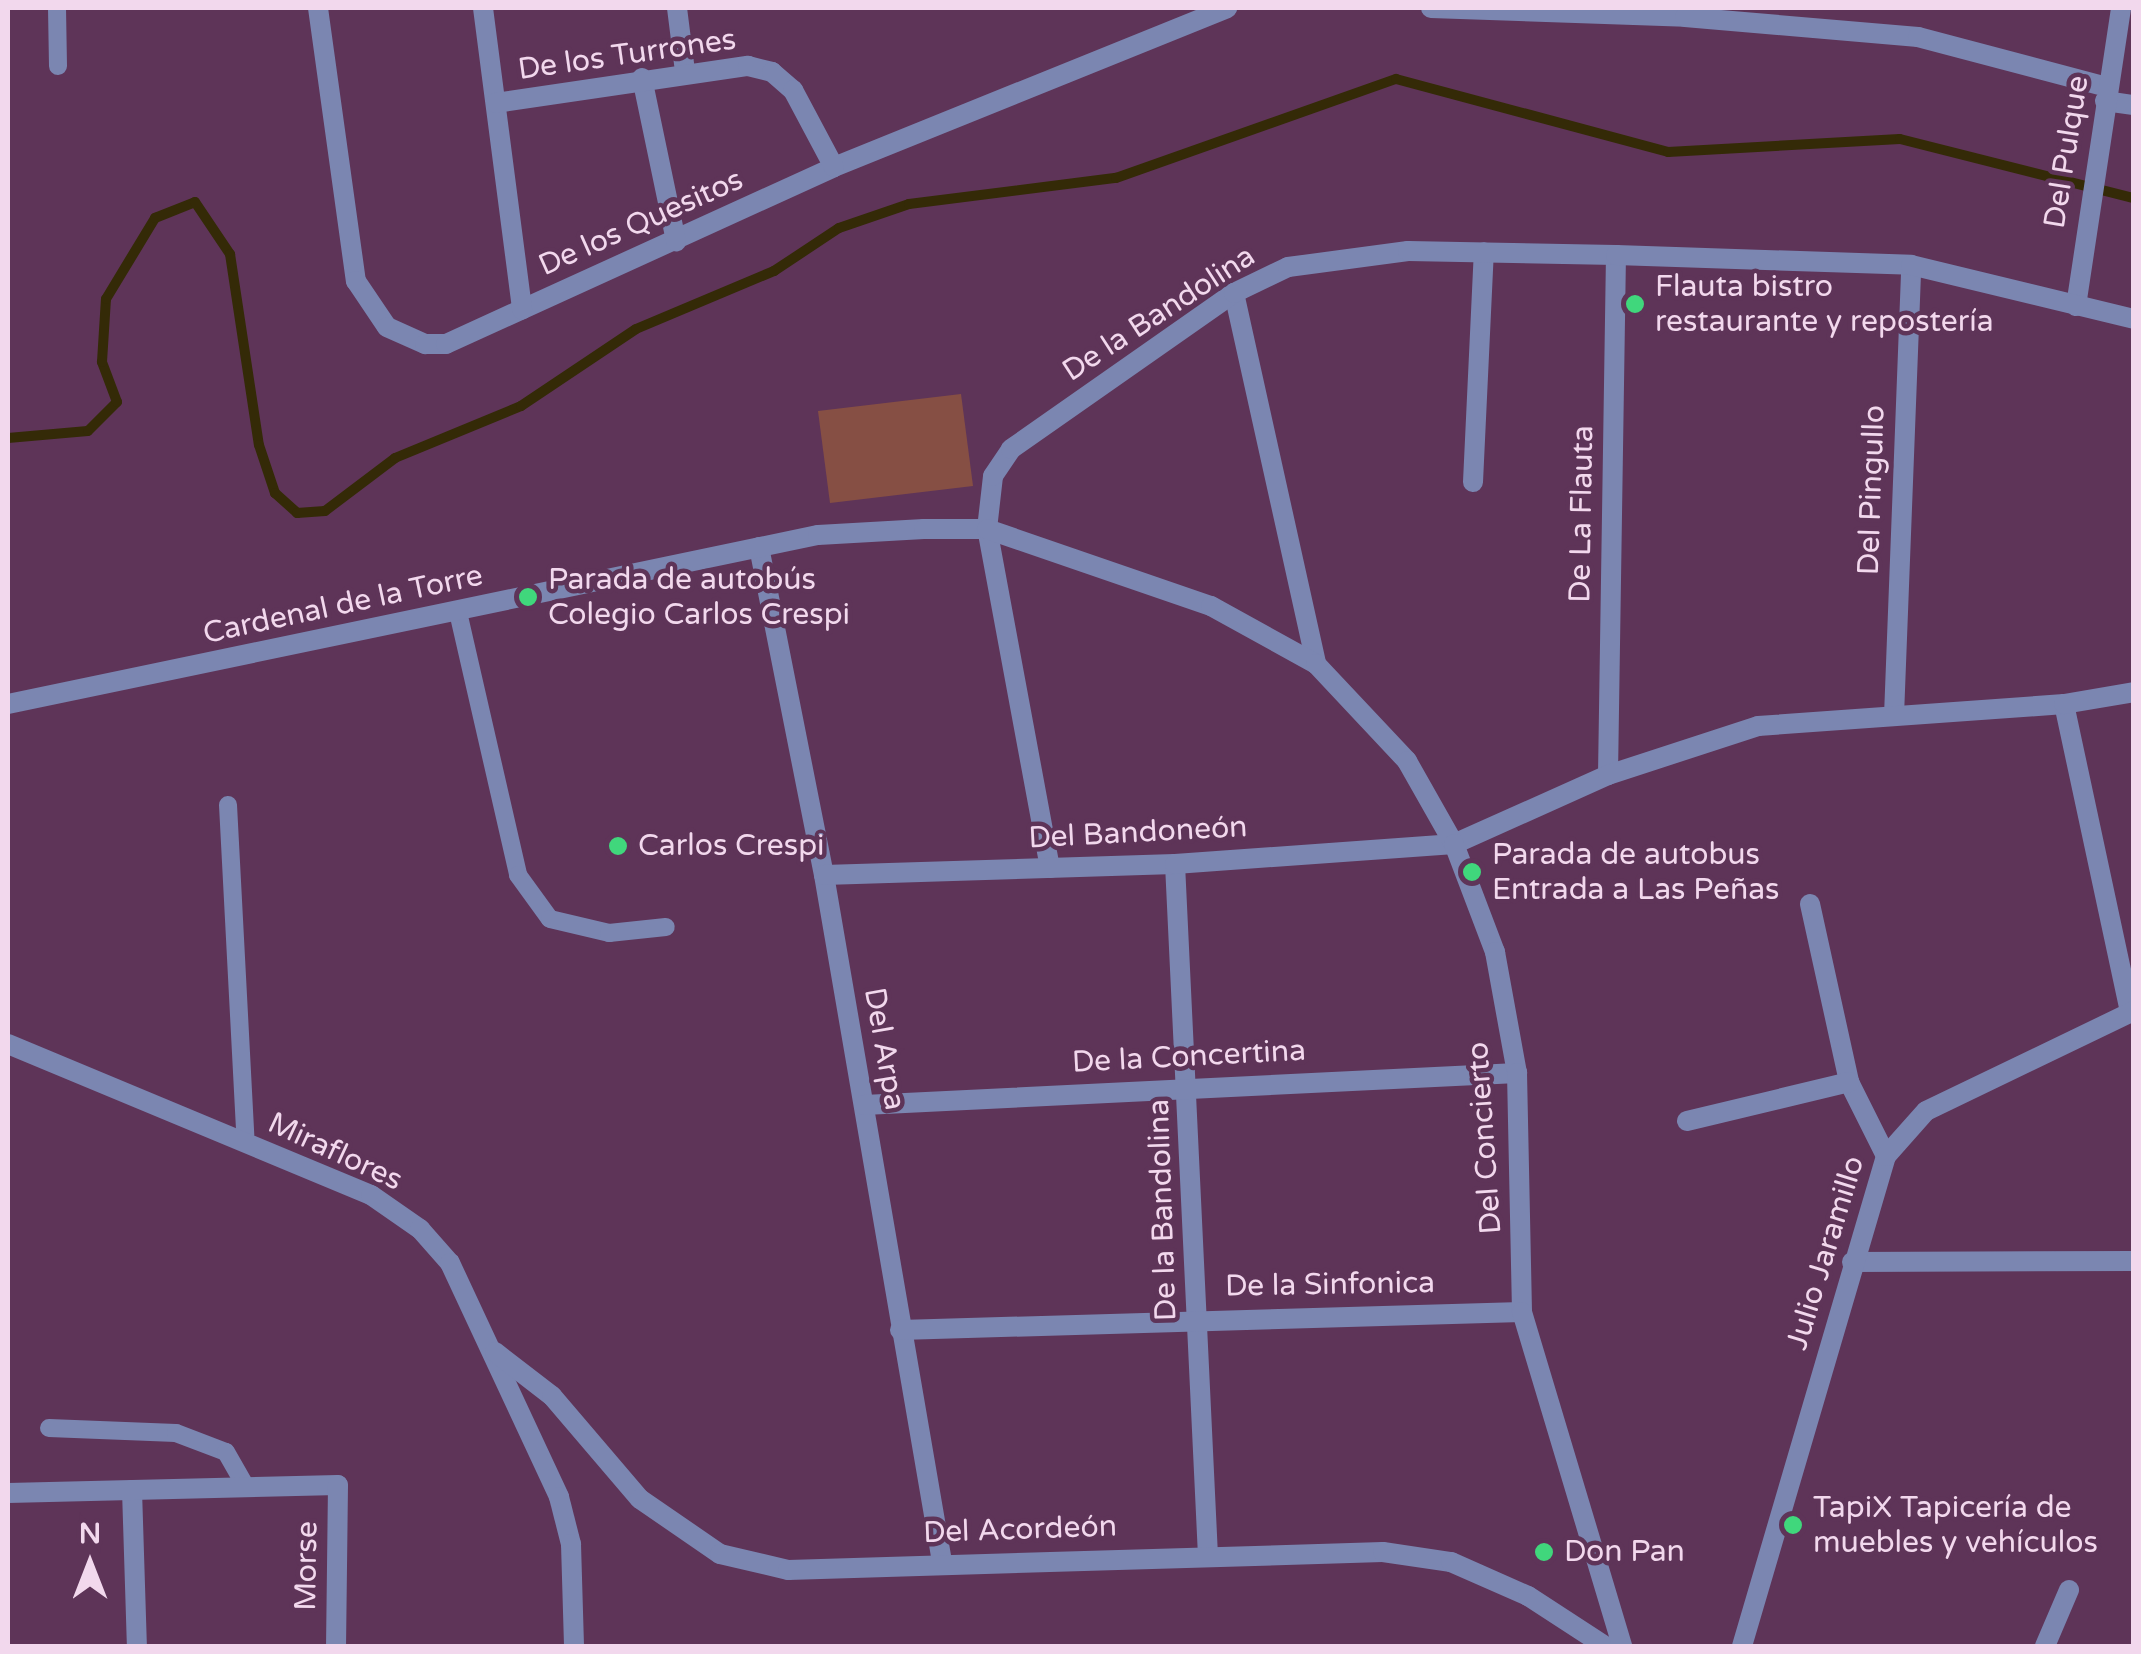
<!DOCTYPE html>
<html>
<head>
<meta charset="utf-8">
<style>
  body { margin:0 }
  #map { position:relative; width:2141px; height:1654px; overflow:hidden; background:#5e3458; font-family:"Varela Round",sans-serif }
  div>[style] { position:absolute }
  .green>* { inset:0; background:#864f44 }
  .stream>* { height:10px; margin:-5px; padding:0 5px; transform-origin:5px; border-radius:5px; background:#342a07 }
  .service>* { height:18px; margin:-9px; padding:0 9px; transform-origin:9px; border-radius:9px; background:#7b86b1 }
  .pedestrian>* { height:20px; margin:-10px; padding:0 10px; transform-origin:10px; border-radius:10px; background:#7b86b1 }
  .minor>* { height:20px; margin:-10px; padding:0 10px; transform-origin:10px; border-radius:10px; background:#7b86b1 }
  .tertiary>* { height:20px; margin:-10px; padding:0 10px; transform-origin:10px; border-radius:10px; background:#7b86b1 }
  .dots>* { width:28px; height:28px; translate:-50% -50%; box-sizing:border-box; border:5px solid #5e3458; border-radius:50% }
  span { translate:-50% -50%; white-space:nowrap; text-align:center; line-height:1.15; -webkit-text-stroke:9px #5e3458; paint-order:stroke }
  .street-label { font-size:30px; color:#f2d8ed }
  .poi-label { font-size:30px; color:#f2d8ed }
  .left { translate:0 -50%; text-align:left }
  .frame { position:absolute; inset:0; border:10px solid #f2d8ed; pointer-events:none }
  .north { position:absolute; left:40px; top:1514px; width:100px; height:100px; -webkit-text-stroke:8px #5e3458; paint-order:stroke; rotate:0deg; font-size:28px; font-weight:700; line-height:40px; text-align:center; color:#f2d8ed }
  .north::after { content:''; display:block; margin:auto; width:35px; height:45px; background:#f2d8ed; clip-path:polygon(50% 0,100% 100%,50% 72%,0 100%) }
</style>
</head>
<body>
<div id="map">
  <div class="green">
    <i style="clip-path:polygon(961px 394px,973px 486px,830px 503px,818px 411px)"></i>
  </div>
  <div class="stream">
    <i style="left:8px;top:438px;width:80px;rotate:-5deg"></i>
    <i style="left:88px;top:431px;width:41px;rotate:-45deg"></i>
    <i style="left:117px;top:402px;width:43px;rotate:-110.6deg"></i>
    <i style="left:102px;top:362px;width:63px;rotate:-86.4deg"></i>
    <i style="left:106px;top:299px;width:95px;rotate:-58.8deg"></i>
    <i style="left:155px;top:218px;width:43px;rotate:-21.8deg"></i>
    <i style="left:195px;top:202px;width:63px;rotate:56.1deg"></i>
    <i style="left:230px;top:254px;width:193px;rotate:81.4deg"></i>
    <i style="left:259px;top:445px;width:51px;rotate:71.6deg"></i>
    <i style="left:275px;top:493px;width:30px;rotate:42deg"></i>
    <i style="left:297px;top:513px;width:28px;rotate:-4deg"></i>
    <i style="left:325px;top:511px;width:88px;rotate:-37.1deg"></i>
    <i style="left:395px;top:458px;width:136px;rotate:-22.4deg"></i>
    <i style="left:521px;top:406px;width:138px;rotate:-33.8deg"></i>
    <i style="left:636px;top:329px;width:150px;rotate:-22.8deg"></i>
    <i style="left:774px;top:271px;width:78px;rotate:-33.5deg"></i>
    <i style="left:839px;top:228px;width:74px;rotate:-18.9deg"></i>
    <i style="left:909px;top:204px;width:209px;rotate:-7.2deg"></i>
    <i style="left:1116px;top:178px;width:297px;rotate:-19.5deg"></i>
    <i style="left:1396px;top:79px;width:282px;rotate:15deg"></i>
    <i style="left:1668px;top:152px;width:232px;rotate:-3.2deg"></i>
    <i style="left:1900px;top:139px;width:241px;rotate:14.2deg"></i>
  </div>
  <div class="service">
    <i style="left:57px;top:8px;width:58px;rotate:89deg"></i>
    <i style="left:458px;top:612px;width:270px;rotate:77.1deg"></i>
    <i style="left:518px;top:875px;width:54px;rotate:54deg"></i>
    <i style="left:550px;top:919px;width:61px;rotate:13.3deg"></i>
    <i style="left:609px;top:933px;width:57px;rotate:-6deg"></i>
    <i style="left:228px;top:805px;width:338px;rotate:87deg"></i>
    <i style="left:49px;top:1428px;width:127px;rotate:2.3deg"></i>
    <i style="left:176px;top:1433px;width:53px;rotate:20.8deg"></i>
    <i style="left:226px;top:1452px;width:40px;rotate:60.3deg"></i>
  </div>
  <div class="pedestrian">
    <i style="left:2064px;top:704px;width:316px;rotate:77.9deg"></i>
    <i style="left:1175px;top:864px;width:692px;rotate:87.27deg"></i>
  </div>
  <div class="minor">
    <i style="left:318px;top:8px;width:276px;rotate:82.1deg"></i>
    <i style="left:356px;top:281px;width:55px;rotate:56deg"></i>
    <i style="left:387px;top:327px;width:42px;rotate:24.1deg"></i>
    <i style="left:425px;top:344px;width:21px"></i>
    <i style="left:446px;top:344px;width:426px;rotate:-24.5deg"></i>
    <i style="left:834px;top:167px;width:424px;rotate:-22deg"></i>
    <i style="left:483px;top:8px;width:304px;rotate:82.6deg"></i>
    <i style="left:677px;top:8px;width:64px;rotate:82.8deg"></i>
    <i style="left:1431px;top:8px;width:254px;rotate:2deg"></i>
    <i style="left:1685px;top:17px;width:234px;rotate:4.9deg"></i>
    <i style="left:1918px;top:37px;width:196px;rotate:14.8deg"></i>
    <i style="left:642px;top:78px;width:167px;rotate:78.2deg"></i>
    <i style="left:2105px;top:101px;width:29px;rotate:8deg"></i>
    <i style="left:496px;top:103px;width:255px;rotate:-8.4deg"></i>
    <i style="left:748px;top:66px;width:25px;rotate:14deg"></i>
    <i style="left:772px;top:72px;width:28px;rotate:41deg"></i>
    <i style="left:793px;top:90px;width:87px;rotate:62deg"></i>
    <i style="left:1234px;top:293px;width:380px;rotate:77.5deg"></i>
    <i style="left:2076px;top:306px;width:301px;rotate:-81.4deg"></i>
    <i style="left:1473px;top:482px;width:230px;rotate:-87.3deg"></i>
    <i style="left:759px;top:547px;width:334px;rotate:78.8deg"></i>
    <i style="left:824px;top:875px;width:697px;rotate:80.25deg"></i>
    <i style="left:1894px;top:716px;width:451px;rotate:-87.8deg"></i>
    <i style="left:1608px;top:775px;width:520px;rotate:-89.12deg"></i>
    <i style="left:1050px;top:868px;width:345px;rotate:-100.5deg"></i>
    <i style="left:987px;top:529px;width:53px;rotate:-83.5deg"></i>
    <i style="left:993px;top:476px;width:32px;rotate:-56deg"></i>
    <i style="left:1011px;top:449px;width:272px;rotate:-35deg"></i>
    <i style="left:1234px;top:293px;width:60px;rotate:-25.7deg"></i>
    <i style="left:1288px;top:267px;width:121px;rotate:-7.6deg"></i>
    <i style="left:1408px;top:251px;width:208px;rotate:1.1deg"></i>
    <i style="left:1616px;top:255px;width:295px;rotate:1.9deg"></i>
    <i style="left:1911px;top:265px;width:229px;rotate:13.6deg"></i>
    <i style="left:824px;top:875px;width:351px;rotate:-1.8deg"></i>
    <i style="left:1175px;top:864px;width:280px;rotate:-4.1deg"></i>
    <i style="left:1454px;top:844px;width:169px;rotate:-24.1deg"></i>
    <i style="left:1608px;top:775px;width:158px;rotate:-18.1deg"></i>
    <i style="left:1758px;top:726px;width:307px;rotate:-4.1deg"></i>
    <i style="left:2064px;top:704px;width:71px;rotate:-9.7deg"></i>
    <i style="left:1810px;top:904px;width:182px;rotate:77.6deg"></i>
    <i style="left:1849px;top:1082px;width:83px;rotate:63.4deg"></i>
    <i style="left:8px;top:1044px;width:393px;rotate:22.6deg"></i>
    <i style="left:371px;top:1195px;width:60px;rotate:34.8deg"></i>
    <i style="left:420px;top:1229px;width:45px;rotate:48.6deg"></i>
    <i style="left:450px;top:1263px;width:258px;rotate:65deg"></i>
    <i style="left:559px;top:1497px;width:49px;rotate:75.7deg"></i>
    <i style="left:571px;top:1544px;width:102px;rotate:88.3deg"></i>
    <i style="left:864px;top:1105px;width:654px;rotate:-2.81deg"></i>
    <i style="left:1687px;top:1121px;width:167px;rotate:-13.5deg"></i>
    <i style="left:1852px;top:1262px;width:282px;rotate:-0.2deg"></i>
    <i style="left:900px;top:1330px;width:622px;rotate:-1.66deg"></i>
    <i style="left:495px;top:1352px;width:72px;rotate:37.7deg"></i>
    <i style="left:552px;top:1396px;width:135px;rotate:49.5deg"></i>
    <i style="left:640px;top:1499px;width:97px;rotate:34.5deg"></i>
    <i style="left:720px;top:1554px;width:70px;rotate:13.2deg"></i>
    <i style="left:788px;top:1570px;width:595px;rotate:-1.73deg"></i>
    <i style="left:1383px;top:1552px;width:69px;rotate:8.4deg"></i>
    <i style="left:1451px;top:1562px;width:84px;rotate:23.8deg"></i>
    <i style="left:1528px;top:1596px;width:92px;rotate:33deg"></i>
    <i style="left:132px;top:1490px;width:156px;rotate:88.2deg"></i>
    <i style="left:8px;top:1493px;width:330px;rotate:-1.4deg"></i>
    <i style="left:338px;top:1485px;width:161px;rotate:90.7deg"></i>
    <i style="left:1742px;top:1646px;width:511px;rotate:-73.62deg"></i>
    <i style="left:1886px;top:1156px;width:60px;rotate:-48.4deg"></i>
    <i style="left:1926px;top:1111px;width:231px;rotate:-25.7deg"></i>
    <i style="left:2045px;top:1646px;width:61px;rotate:-66.8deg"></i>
  </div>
  <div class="tertiary">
    <i style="left:8px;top:704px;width:827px;rotate:-11.79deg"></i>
    <i style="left:818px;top:535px;width:106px;rotate:-3.2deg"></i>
    <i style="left:924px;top:529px;width:63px"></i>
    <i style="left:987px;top:529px;width:237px;rotate:19deg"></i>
    <i style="left:1211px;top:606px;width:120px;rotate:28.9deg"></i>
    <i style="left:1316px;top:664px;width:133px;rotate:46.8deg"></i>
    <i style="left:1407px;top:761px;width:95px;rotate:60.5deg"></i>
    <i style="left:1454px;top:844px;width:116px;rotate:69.2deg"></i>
    <i style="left:1495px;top:952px;width:123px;rotate:79.7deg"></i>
    <i style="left:1517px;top:1073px;width:239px;rotate:88.8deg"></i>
    <i style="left:1522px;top:1312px;width:349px;rotate:73.3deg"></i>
  </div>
  <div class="dots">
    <i style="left:1635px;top:304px;background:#40d77c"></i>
    <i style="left:528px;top:597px;background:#40d77c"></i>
    <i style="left:618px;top:846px;background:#40d77c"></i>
    <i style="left:1472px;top:872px;background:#40d77c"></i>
    <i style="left:1793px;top:1525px;background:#40d77c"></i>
    <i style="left:1544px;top:1552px;background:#40d77c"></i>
  </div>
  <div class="street-label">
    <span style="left:627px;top:55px;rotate:-8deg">De los Turrones</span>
    <span style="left:2067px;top:152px;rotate:-81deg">Del Pulque</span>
    <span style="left:641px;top:223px;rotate:-24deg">De los Quesitos</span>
    <span style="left:1159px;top:314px;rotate:-33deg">De la Bandolina</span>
    <span style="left:1872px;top:490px;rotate:-88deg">Del Pingullo</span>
    <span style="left:1582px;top:514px;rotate:-89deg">De La Flauta</span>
    <span style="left:343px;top:605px;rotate:-12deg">Cardenal de la Torre</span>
    <span style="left:1138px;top:833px;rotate:-3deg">Del Bandoneón</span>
    <span style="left:884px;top:1049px;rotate:80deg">Del Arpa</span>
    <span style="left:1189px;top:1057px;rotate:-3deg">De la Concertina</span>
    <span style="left:1485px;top:1138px;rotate:-94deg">Del Concierto</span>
    <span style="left:335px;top:1152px;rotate:25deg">Miraflores</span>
    <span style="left:1163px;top:1210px;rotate:-92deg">De la Bandolina</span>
    <span style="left:1826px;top:1253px;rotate:-73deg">Julio Jaramillo</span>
    <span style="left:1330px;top:1285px;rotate:-1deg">De la Sinfonica</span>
    <span style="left:1020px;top:1530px;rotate:-2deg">Del Acordeón</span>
    <span style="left:307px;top:1566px;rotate:-89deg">Morse</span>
  </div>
  <div class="poi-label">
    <span class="left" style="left:1655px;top:304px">Flauta bistro<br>restaurante y repostería</span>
    <span class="left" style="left:548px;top:597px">Parada de autobús<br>Colegio Carlos Crespi</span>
    <span class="left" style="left:638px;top:846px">Carlos Crespi</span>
    <span class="left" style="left:1492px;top:872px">Parada de autobus<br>Entrada a Las Peñas</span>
    <span class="left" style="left:1813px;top:1525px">TapiX Tapicería de<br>muebles y vehículos</span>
    <span class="left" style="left:1564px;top:1552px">Don Pan</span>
  </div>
  <div class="frame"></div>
  <div class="north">N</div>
</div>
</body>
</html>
